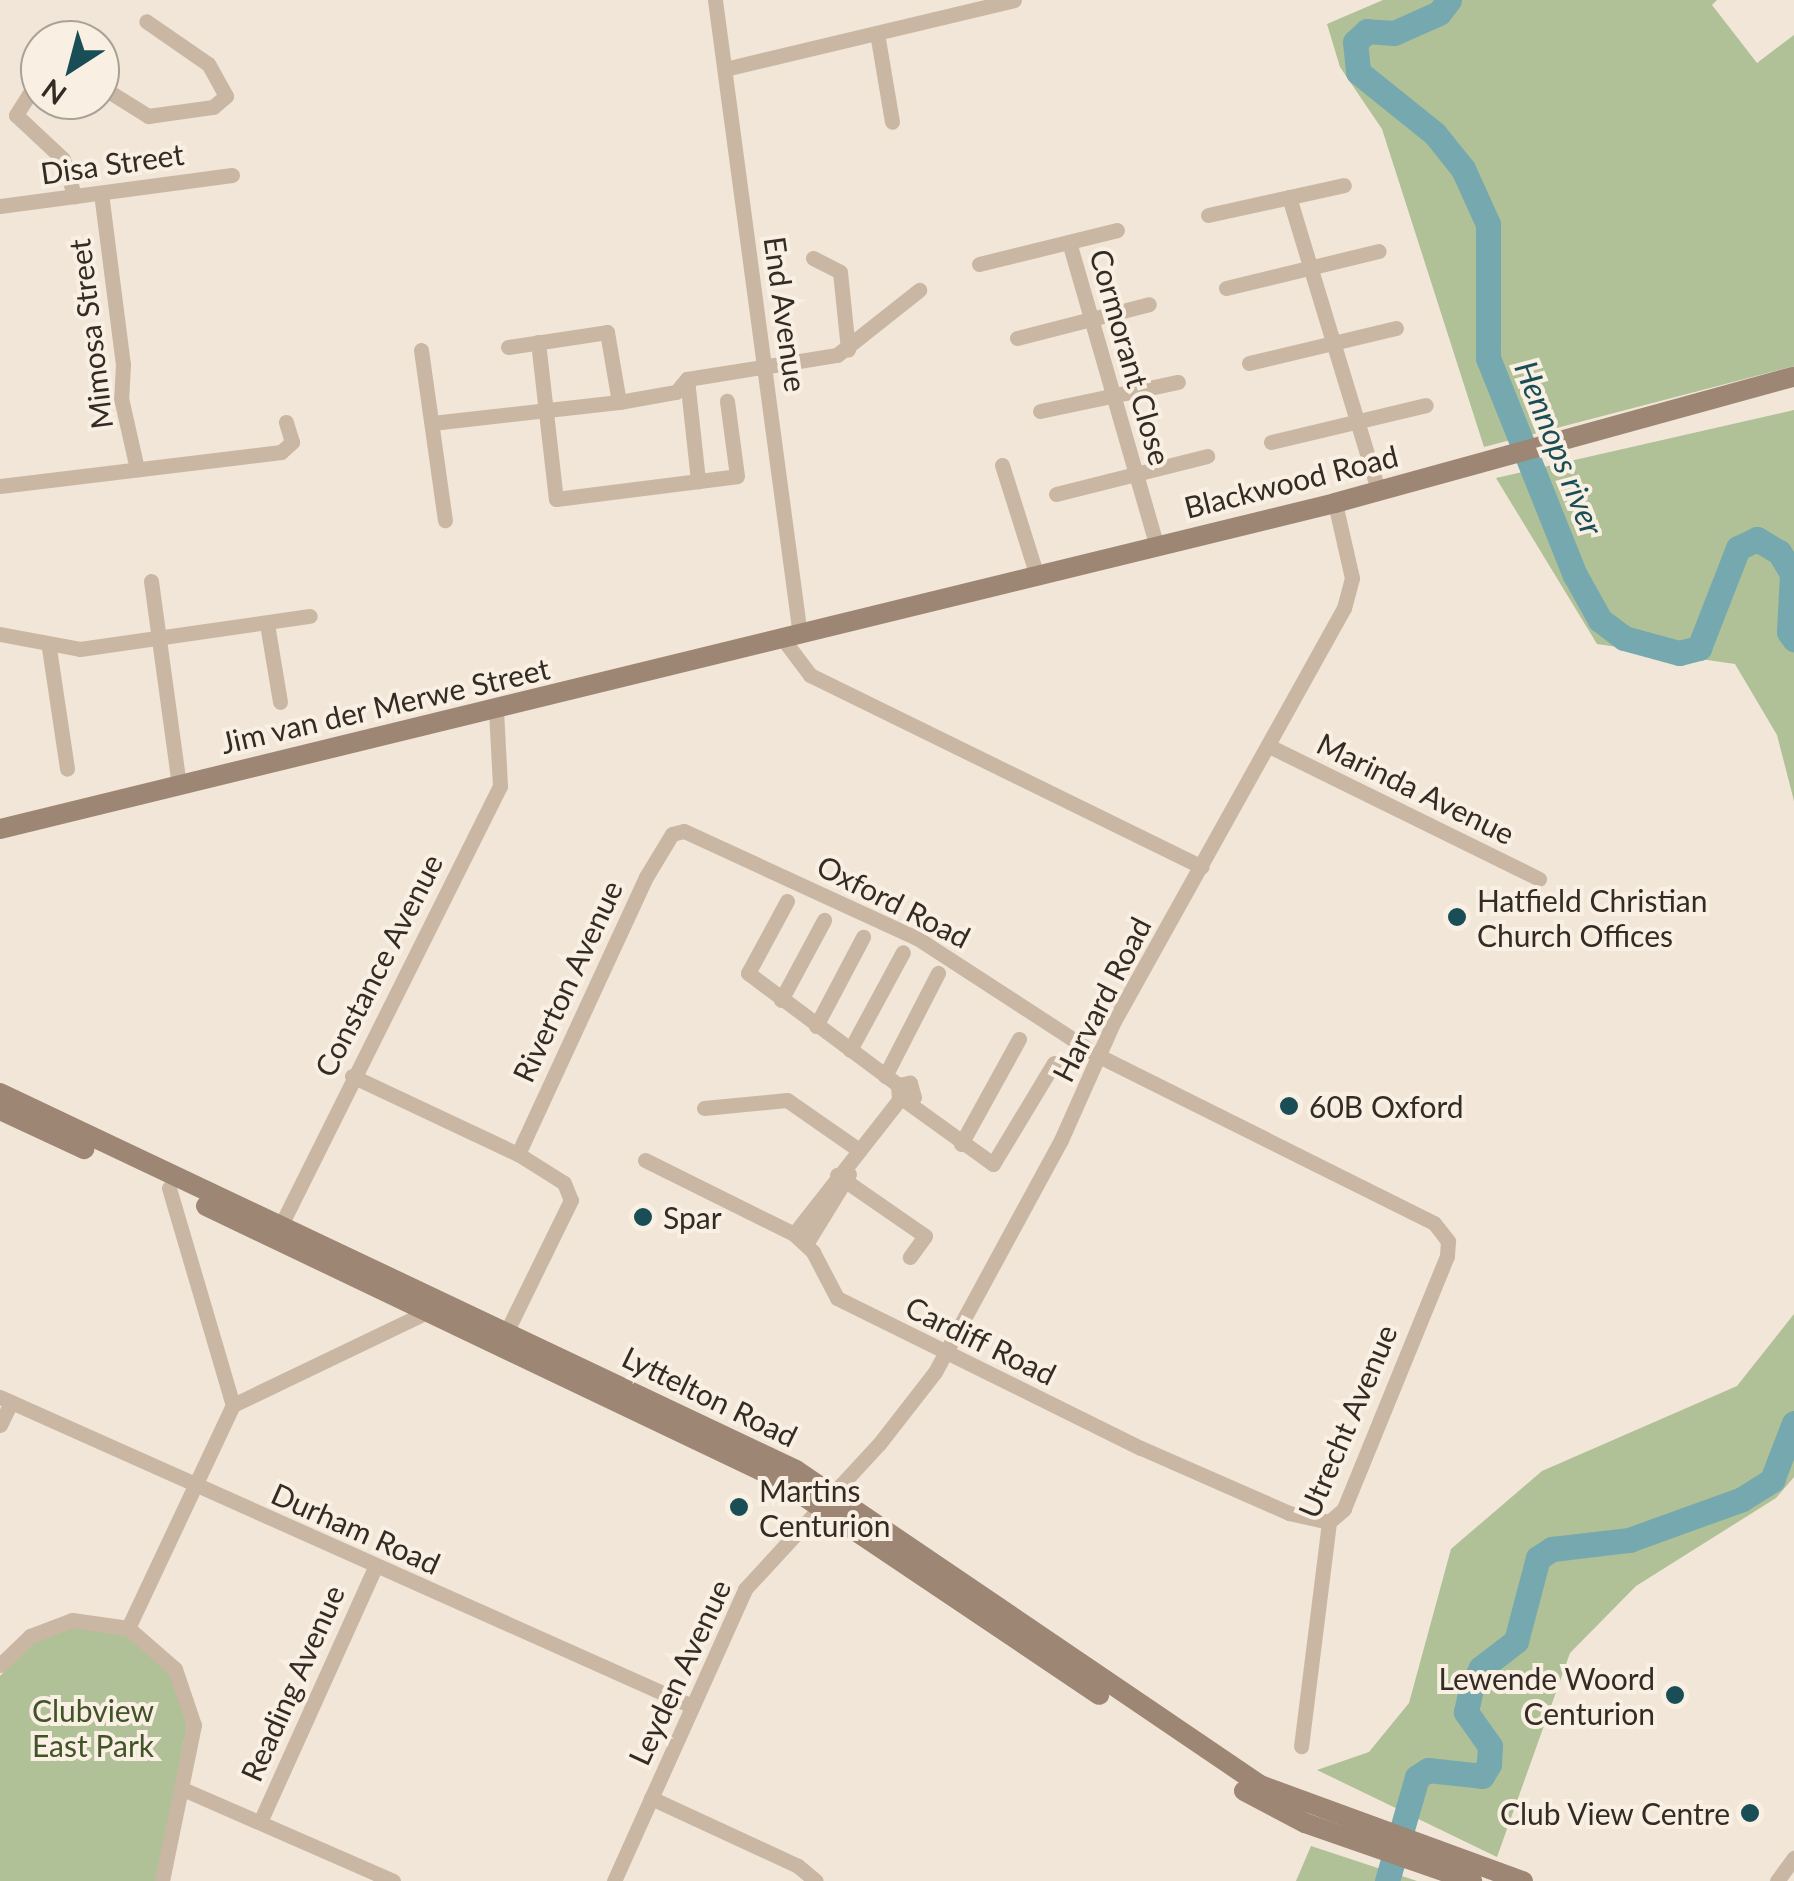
<!DOCTYPE html>
<html>
<head>
<meta charset="utf-8">
<style>
  body { margin:0 }
  #map { position:relative; width:1794px; height:1881px; overflow:hidden; background:#f1e6d7; font-family:Lato,sans-serif }
  div>[style] { position:absolute }
  .green>* { inset:0; background:#b0c097 }
  .river>* { height:25px; margin:-12.5px; padding:0 12.5px; transform-origin:12.5px; border-radius:12.5px; background:#75a9af }
  .street>* { height:15px; margin:-7.5px; padding:0 7.5px; transform-origin:7.5px; border-radius:7.5px; background:#c9b7a3 }
  .secondary>* { height:20px; margin:-10px; padding:0 10px; transform-origin:10px; border-radius:10px; background:#9d8674 }
  .dots>* { width:28px; height:28px; translate:-50% -50%; box-sizing:border-box; border:5px solid #f9f0e3; border-radius:50% }
  span { translate:-50% -50%; white-space:nowrap; text-align:center; line-height:1.15; -webkit-text-stroke:8px #f9f0e3; paint-order:stroke }
  .street-label { font-size:30px; color:#342b25 }
  .poi-label { font-size:30px; color:#342b25 }
  .left { translate:0 -50%; text-align:left }
  .right { translate:-100% -50%; text-align:right }
  .park-label { font-size:30px; color:#415328 }
  .water-label { font-size:32px; color:#1a4e56; font-style:italic }
  .north { position:absolute; left:20px; top:20px; width:100px; height:100px; box-sizing:border-box; background:#f9f0e3; border:2px solid #aaa197; border-radius:50%; rotate:216deg; font-size:28px; font-weight:700; line-height:40px; text-align:center; color:#342b25 }
  .north::after { content:''; display:block; margin:auto; width:35px; height:45px; background:#1a4e56; clip-path:polygon(50% 0,100% 100%,50% 72%,0 100%) }
</style>
</head>
<body>
<div id="map">
  <div class="green">
    <i style="clip-path:polygon(1383px 0,1717px 0,1712px 5px,1757px 63px,1794px 35px,1794px 366px,1484px 447px,1382px 129px,1340px 67px,1327px 24px)"></i>
    <i style="clip-path:polygon(1794px 410px,1794px 801px,1777px 735px,1735px 664px,1597px 644px,1496px 478px)"></i>
    <i style="clip-path:polygon(1794px 1314px,1794px 1477px,1776px 1498px,1636px 1586px,1570px 1653px,1497px 1857px,1317px 1770px,1369px 1752px,1409px 1703px,1451px 1549px,1542px 1471px,1737px 1386px)"></i>
    <i style="clip-path:polygon(69px 1627px,130px 1636px,170px 1673px,188px 1720px,157px 1881px,0 1881px,0 1676px,32px 1641px)"></i>
    <i style="clip-path:polygon(1311px 1846px,1417px 1881px,1296px 1881px)"></i>
  </div>
  <div class="river">
    <i style="left:1449px;top:0;width:16px;rotate:128deg"></i>
    <i style="left:1439px;top:13px;width:49px;rotate:156deg"></i>
    <i style="left:1394px;top:33px;width:27px;rotate:-176deg"></i>
    <i style="left:1367px;top:31px;width:16px;rotate:137deg"></i>
    <i style="left:1355px;top:42px;width:30px;rotate:84deg"></i>
    <i style="left:1358px;top:72px;width:99px;rotate:38.8deg"></i>
    <i style="left:1435px;top:134px;width:45px;rotate:51.3deg"></i>
    <i style="left:1463px;top:169px;width:60px;rotate:65.6deg"></i>
    <i style="left:1488px;top:224px;width:134px;rotate:90deg"></i>
    <i style="left:1488px;top:358px;width:234px;rotate:68.2deg"></i>
    <i style="left:1575px;top:575px;width:51px;rotate:60.9deg"></i>
    <i style="left:1600px;top:620px;width:30px;rotate:37deg"></i>
    <i style="left:1624px;top:638px;width:57px;rotate:15.3deg"></i>
    <i style="left:1679px;top:653px;width:21px;rotate:-14deg"></i>
    <i style="left:1699px;top:648px;width:107px;rotate:-68.7deg"></i>
    <i style="left:1738px;top:548px;width:21px;rotate:-25deg"></i>
    <i style="left:1757px;top:539px;width:26px;rotate:31deg"></i>
    <i style="left:1779px;top:552px;width:26px;rotate:59deg"></i>
    <i style="left:1792px;top:574px;width:58px;rotate:93deg"></i>
    <i style="left:1789px;top:632px;width:9px;rotate:54deg"></i>
    <i style="left:1387px;top:1881px;width:108px;rotate:-73.9deg"></i>
    <i style="left:1417px;top:1777px;width:13px;rotate:-32deg"></i>
    <i style="left:1428px;top:1770px;width:54px;rotate:6.3deg"></i>
    <i style="left:1482px;top:1776px;width:14px;rotate:-60deg"></i>
    <i style="left:1489px;top:1764px;width:18px;rotate:-87deg"></i>
    <i style="left:1490px;top:1746px;width:42px;rotate:-125.2deg"></i>
    <i style="left:1466px;top:1712px;width:24px;rotate:-78deg"></i>
    <i style="left:1471px;top:1689px;width:23px;rotate:-65deg"></i>
    <i style="left:1481px;top:1668px;width:44px;rotate:-37.6deg"></i>
    <i style="left:1516px;top:1641px;width:86px;rotate:-75.2deg"></i>
    <i style="left:1538px;top:1558px;width:17px;rotate:-33deg"></i>
    <i style="left:1552px;top:1549px;width:78px;rotate:-6.7deg"></i>
    <i style="left:1629px;top:1540px;width:120px;rotate:-19.9deg"></i>
    <i style="left:1742px;top:1499px;width:36px;rotate:-32deg"></i>
    <i style="left:1772px;top:1480px;width:61px;rotate:-68.9deg"></i>
  </div>
  <div class="street">
    <i style="left:715px;top:0;width:641px;rotate:82.38deg"></i>
    <i style="left:877px;top:33px;width:90px;rotate:80.4deg"></i>
    <i style="left:725px;top:69px;width:297px;rotate:-13.4deg"></i>
    <i style="left:40px;top:77px;width:45px;rotate:122.3deg"></i>
    <i style="left:16px;top:115px;width:64px;rotate:43.1deg"></i>
    <i style="left:63px;top:159px;width:39px;rotate:73deg"></i>
    <i style="left:100px;top:86px;width:57px;rotate:32deg"></i>
    <i style="left:148px;top:116px;width:66px;rotate:-7.9deg"></i>
    <i style="left:213px;top:107px;width:17px;rotate:-40deg"></i>
    <i style="left:226px;top:96px;width:37px;rotate:-119deg"></i>
    <i style="left:208px;top:64px;width:75px;rotate:-145.3deg"></i>
    <i style="left:101px;top:193px;width:172px;rotate:82.7deg"></i>
    <i style="left:123px;top:364px;width:34px;rotate:93deg"></i>
    <i style="left:121px;top:398px;width:73px;rotate:77.3deg"></i>
    <i style="left:1289px;top:197px;width:306px;rotate:73.1deg"></i>
    <i style="left:0;top:206px;width:234px;rotate:-7.6deg"></i>
    <i style="left:1208px;top:215px;width:139px;rotate:-12.4deg"></i>
    <i style="left:1069px;top:242px;width:316px;rotate:73.9deg"></i>
    <i style="left:813px;top:258px;width:30px;rotate:27deg"></i>
    <i style="left:840px;top:272px;width:78px;rotate:84.1deg"></i>
    <i style="left:979px;top:264px;width:142px;rotate:-13.8deg"></i>
    <i style="left:1226px;top:288px;width:157px;rotate:-13.6deg"></i>
    <i style="left:1017px;top:338px;width:136px;rotate:-14.4deg"></i>
    <i style="left:538px;top:342px;width:158px;rotate:83.5deg"></i>
    <i style="left:556px;top:499px;width:182px;rotate:-7.2deg"></i>
    <i style="left:737px;top:476px;width:76px;rotate:-97.6deg"></i>
    <i style="left:508px;top:347px;width:100px;rotate:-8.6deg"></i>
    <i style="left:607px;top:332px;width:71px;rotate:80.3deg"></i>
    <i style="left:421px;top:350px;width:172px;rotate:82deg"></i>
    <i style="left:1249px;top:363px;width:151px;rotate:-13.4deg"></i>
    <i style="left:687px;top:379px;width:103px;rotate:83.8deg"></i>
    <i style="left:1040px;top:411px;width:141px;rotate:-11.9deg"></i>
    <i style="left:432px;top:423px;width:188px;rotate:-6.4deg"></i>
    <i style="left:619px;top:402px;width:58px;rotate:-10deg"></i>
    <i style="left:676px;top:392px;width:17px;rotate:-50deg"></i>
    <i style="left:687px;top:379px;width:152px;rotate:-9.1deg"></i>
    <i style="left:837px;top:355px;width:105px;rotate:-38.4deg"></i>
    <i style="left:1271px;top:442px;width:159px;rotate:-13.4deg"></i>
    <i style="left:1002px;top:465px;width:116px;rotate:72.5deg"></i>
    <i style="left:0;top:486px;width:283px;rotate:-6.9deg"></i>
    <i style="left:281px;top:452px;width:15px;rotate:-42deg"></i>
    <i style="left:292px;top:442px;width:21px;rotate:-107deg"></i>
    <i style="left:1056px;top:494px;width:156px;rotate:-14.1deg"></i>
    <i style="left:151px;top:581px;width:206px;rotate:82.2deg"></i>
    <i style="left:267px;top:624px;width:79px;rotate:80.5deg"></i>
    <i style="left:0;top:634px;width:81px;rotate:10.6deg"></i>
    <i style="left:80px;top:649px;width:232px;rotate:-8.2deg"></i>
    <i style="left:783px;top:639px;width:45px;rotate:53.1deg"></i>
    <i style="left:810px;top:675px;width:436px;rotate:26.1deg"></i>
    <i style="left:49px;top:648px;width:122px;rotate:81.5deg"></i>
    <i style="left:1269px;top:746px;width:301px;rotate:26.2deg"></i>
    <i style="left:787px;top:901px;width:82px;rotate:118.4deg"></i>
    <i style="left:748px;top:973px;width:187px;rotate:36.7deg"></i>
    <i style="left:781px;top:1000px;width:91px;rotate:-61.7deg"></i>
    <i style="left:816px;top:1026px;width:101px;rotate:-62.2deg"></i>
    <i style="left:850px;top:1050px;width:111px;rotate:-61.6deg"></i>
    <i style="left:352px;top:1076px;width:183px;rotate:25.2deg"></i>
    <i style="left:518px;top:1154px;width:54px;rotate:32.2deg"></i>
    <i style="left:564px;top:1183px;width:18px;rotate:68deg"></i>
    <i style="left:571px;top:1200px;width:155px;rotate:116.1deg"></i>
    <i style="left:885px;top:1076px;width:116px;rotate:-62.8deg"></i>
    <i style="left:907px;top:1102px;width:106px;rotate:35.8deg"></i>
    <i style="left:993px;top:1164px;width:118px;rotate:-58.9deg"></i>
    <i style="left:704px;top:1108px;width:83px;rotate:-5.5deg"></i>
    <i style="left:787px;top:1100px;width:88px;rotate:34.8deg"></i>
    <i style="left:961px;top:1144px;width:120px;rotate:-61.1deg"></i>
    <i style="left:518px;top:1154px;width:305px;rotate:-65.2deg"></i>
    <i style="left:646px;top:877px;width:50px;rotate:-58.8deg"></i>
    <i style="left:672px;top:834px;width:12px;rotate:-14deg"></i>
    <i style="left:684px;top:831px;width:256px;rotate:24.7deg"></i>
    <i style="left:917px;top:938px;width:217px;rotate:33deg"></i>
    <i style="left:1099px;top:1056px;width:374px;rotate:26.5deg"></i>
    <i style="left:1434px;top:1223px;width:23px;rotate:52deg"></i>
    <i style="left:1448px;top:1241px;width:15px;rotate:94deg"></i>
    <i style="left:1447px;top:1256px;width:273px;rotate:112.2deg"></i>
    <i style="left:1344px;top:1509px;width:20px;rotate:139deg"></i>
    <i style="left:1329px;top:1522px;width:226px;rotate:97.1deg"></i>
    <i style="left:645px;top:1160px;width:166px;rotate:26.4deg"></i>
    <i style="left:794px;top:1234px;width:26px;rotate:43deg"></i>
    <i style="left:813px;top:1252px;width:52px;rotate:62.4deg"></i>
    <i style="left:837px;top:1298px;width:339px;rotate:26.3deg"></i>
    <i style="left:1141px;top:1448px;width:162px;rotate:23.7deg"></i>
    <i style="left:1289px;top:1513px;width:41px;rotate:12.7deg"></i>
    <i style="left:837px;top:1175px;width:107px;rotate:34.7deg"></i>
    <i style="left:925px;top:1236px;width:26px;rotate:126deg"></i>
    <i style="left:169px;top:1188px;width:226px;rotate:73.6deg"></i>
    <i style="left:794px;top:1234px;width:170px;rotate:-51.9deg"></i>
    <i style="left:899px;top:1100px;width:15px;rotate:-11deg"></i>
    <i style="left:914px;top:1097px;width:15px;rotate:-106deg"></i>
    <i style="left:910px;top:1083px;width:12px;rotate:171deg"></i>
    <i style="left:898px;top:1085px;width:15px;rotate:86deg"></i>
    <i style="left:276px;top:1235px;width:502px;rotate:-63.49deg"></i>
    <i style="left:500px;top:786px;width:76px;rotate:-93deg"></i>
    <i style="left:806px;top:1244px;width:82px;rotate:-58.4deg"></i>
    <i style="left:0;top:1397px;width:758px;rotate:24.06deg"></i>
    <i style="left:233px;top:1405px;width:222px;rotate:-25.6deg"></i>
    <i style="left:0;top:1425px;width:25px;rotate:-64deg"></i>
    <i style="left:128px;top:1628px;width:246px;rotate:-64.8deg"></i>
    <i style="left:0;top:1665px;width:42px;rotate:-44deg"></i>
    <i style="left:30px;top:1636px;width:45px;rotate:-20.9deg"></i>
    <i style="left:72px;top:1620px;width:57px;rotate:8.1deg"></i>
    <i style="left:128px;top:1628px;width:62px;rotate:41.1deg"></i>
    <i style="left:175px;top:1669px;width:59px;rotate:71.3deg"></i>
    <i style="left:194px;top:1725px;width:159px;rotate:101.6deg"></i>
    <i style="left:185px;top:1790px;width:227px;rotate:23.6deg"></i>
    <i style="left:651px;top:1798px;width:162px;rotate:24.8deg"></i>
    <i style="left:798px;top:1866px;width:23px;rotate:40deg"></i>
    <i style="left:260px;top:1822px;width:280px;rotate:-65.7deg"></i>
    <i style="left:614px;top:1881px;width:320px;rotate:-65.8deg"></i>
    <i style="left:745px;top:1589px;width:197px;rotate:-47.3deg"></i>
    <i style="left:879px;top:1444px;width:91px;rotate:-52.1deg"></i>
    <i style="left:935px;top:1372px;width:264px;rotate:-61.5deg"></i>
    <i style="left:1061px;top:1140px;width:128px;rotate:-66deg"></i>
    <i style="left:1113px;top:1023px;width:475px;rotate:-60.9deg"></i>
    <i style="left:1344px;top:608px;width:31px;rotate:-75deg"></i>
    <i style="left:1352px;top:578px;width:77px;rotate:-102.8deg"></i>
    <i style="left:1777px;top:1881px;width:29px;rotate:-54deg"></i>
  </div>
  <div class="secondary">
    <i style="left:0;top:829px;width:1374px;rotate:-13.72deg"></i>
    <i style="left:1335px;top:503px;width:476px;rotate:-15.4deg"></i>
    <i style="left:0;top:1093px;width:881px;rotate:25.34deg"></i>
    <i style="left:796px;top:1470px;width:561px;rotate:34.17deg"></i>
    <i style="left:1260px;top:1785px;width:280px;rotate:20.1deg"></i>
    <i style="left:0;top:1110px;width:93px;rotate:24.9deg"></i>
    <i style="left:206px;top:1206px;width:634px;rotate:25.51deg"></i>
    <i style="left:778px;top:1479px;width:387px;rotate:33.9deg"></i>
    <i style="left:1244px;top:1791px;width:69px;rotate:27.7deg"></i>
    <i style="left:1305px;top:1823px;width:177px;rotate:19.2deg"></i>
  </div>
  <div class="dots">
    <i style="left:1457px;top:917px;background:#1a4e56"></i>
    <i style="left:1289px;top:1106px;background:#1a4e56"></i>
    <i style="left:643px;top:1217px;background:#1a4e56"></i>
    <i style="left:739px;top:1507px;background:#1a4e56"></i>
    <i style="left:1675px;top:1695px;background:#1a4e56"></i>
    <i style="left:1750px;top:1813px;background:#1a4e56"></i>
  </div>
  <div class="street-label">
    <span style="left:112px;top:163px;rotate:-8deg">Disa Street</span>
    <span style="left:786px;top:314px;rotate:82deg">End Avenue</span>
    <span style="left:90px;top:334px;rotate:-97deg">Mimosa Street</span>
    <span style="left:1131px;top:357px;rotate:74deg">Cormorant Close</span>
    <span style="left:1291px;top:481px;rotate:-14deg">Blackwood Road</span>
    <span style="left:385px;top:705px;rotate:-13deg">Jim van der Merwe Street</span>
    <span style="left:1416px;top:788px;rotate:26deg">Marinda Avenue</span>
    <span style="left:894px;top:901px;rotate:27deg">Oxford Road</span>
    <span style="left:378px;top:965px;rotate:-63deg">Constance Avenue</span>
    <span style="left:567px;top:981px;rotate:-65deg">Riverton Avenue</span>
    <span style="left:1101px;top:999px;rotate:-63deg">Harvard Road</span>
    <span style="left:981px;top:1340px;rotate:26deg">Cardiff Road</span>
    <span style="left:710px;top:1396px;rotate:26deg">Lyttelton Road</span>
    <span style="left:1347px;top:1421px;rotate:-67deg">Utrecht Avenue</span>
    <span style="left:356px;top:1528px;rotate:24deg">Durham Road</span>
    <span style="left:679px;top:1672px;rotate:-65deg">Leyden Avenue</span>
    <span style="left:292px;top:1683px;rotate:-66deg">Reading Avenue</span>
  </div>
  <div class="poi-label">
    <span class="left" style="left:1477px;top:917px">Hatfield Christian<br>Church Offices</span>
    <span class="left" style="left:1309px;top:1106px">60B Oxford</span>
    <span class="left" style="left:663px;top:1217px">Spar</span>
    <span class="left" style="left:759px;top:1507px">Martins<br>Centurion</span>
    <span class="right" style="left:1655px;top:1695px">Lewende Woord<br>Centurion</span>
    <span class="right" style="left:1730px;top:1813px">Club View Centre</span>
  </div>
  <div class="park-label">
    <span style="left:93px;top:1727px">Clubview<br>East Park</span>
  </div>
  <div class="water-label">
    <span style="left:1559px;top:448px;rotate:68deg">Hennops river</span>
  </div>
  <div class="north">N</div>
</div>
</body>
</html>
